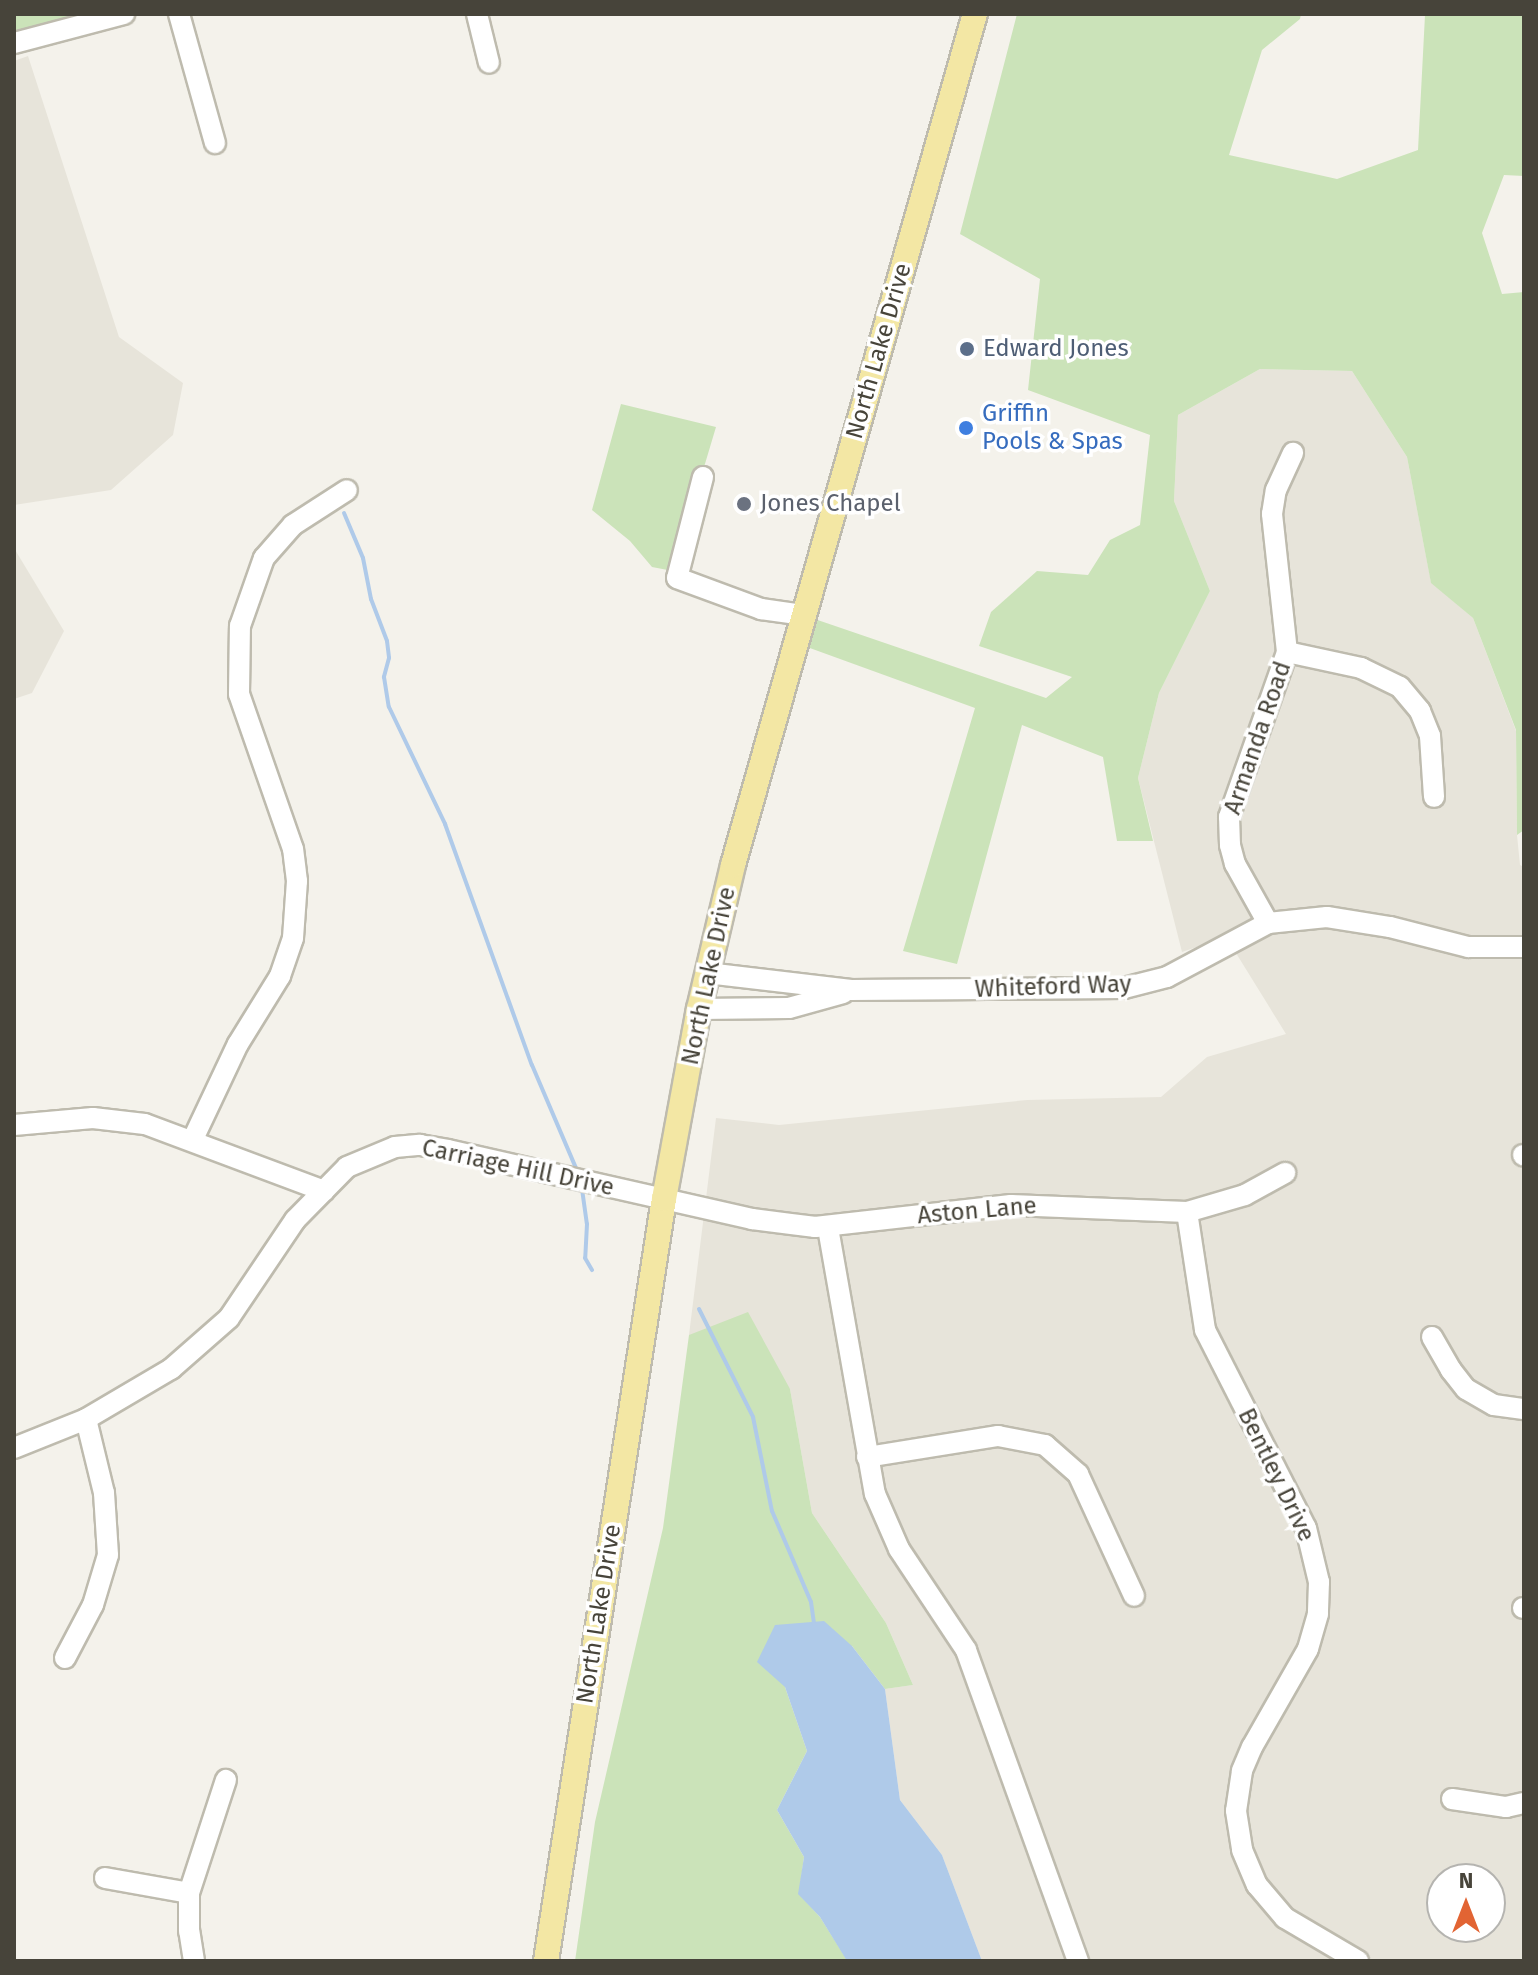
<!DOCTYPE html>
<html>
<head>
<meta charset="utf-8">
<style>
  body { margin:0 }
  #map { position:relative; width:1538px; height:1975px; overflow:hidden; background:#f4f2eb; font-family:"Fira Sans",sans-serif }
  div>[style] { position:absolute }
  .residential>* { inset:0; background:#e7e4da }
  .green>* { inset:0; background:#cbe3b9 }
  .water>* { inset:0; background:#afcae9 }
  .stream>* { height:4px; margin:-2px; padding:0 2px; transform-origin:2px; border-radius:2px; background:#afcae9 }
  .roads { filter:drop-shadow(2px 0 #bebbae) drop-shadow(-2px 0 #bebbae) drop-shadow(0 2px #bebbae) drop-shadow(0 -2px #bebbae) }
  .minor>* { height:20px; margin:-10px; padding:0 10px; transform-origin:10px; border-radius:10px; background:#fff }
  .major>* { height:24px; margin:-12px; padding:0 12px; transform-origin:12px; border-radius:12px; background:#f3e7a4 }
  .dots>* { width:22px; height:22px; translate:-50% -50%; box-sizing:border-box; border:4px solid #fff; border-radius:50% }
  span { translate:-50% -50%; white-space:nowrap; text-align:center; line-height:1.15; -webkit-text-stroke:7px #fff; paint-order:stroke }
  .service-label { font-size:24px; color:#4e5e75 }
  .left { translate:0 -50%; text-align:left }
  .street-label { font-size:24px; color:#47443a }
  .shop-label { font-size:24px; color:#366cbe }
  .worship-label { font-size:24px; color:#5b616d }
  .frame { position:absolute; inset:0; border:16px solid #47443a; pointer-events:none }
  .north { position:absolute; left:1426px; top:1863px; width:80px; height:80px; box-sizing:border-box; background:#fff; border:2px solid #b5b4b0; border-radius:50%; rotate:0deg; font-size:22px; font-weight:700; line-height:32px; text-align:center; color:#47443a }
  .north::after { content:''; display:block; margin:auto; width:28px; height:36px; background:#e26433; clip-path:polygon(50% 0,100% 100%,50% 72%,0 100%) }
</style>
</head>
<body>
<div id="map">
  <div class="residential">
    <i style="clip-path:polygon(28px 56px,119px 337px,183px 383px,173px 435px,111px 490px,14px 505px,14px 61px)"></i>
    <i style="clip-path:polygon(evenodd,1260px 369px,1352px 371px,1407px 457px,1431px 582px,1473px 618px,1516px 731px,1517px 835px,1520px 865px,1524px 867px,1524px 1961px,982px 1961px,942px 1855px,900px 1800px,885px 1689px,913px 1685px,886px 1623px,812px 1513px,790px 1389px,689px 1335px,716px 1118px,779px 1125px,1027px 1100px,1161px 1097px,1207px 1057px,1286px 1034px,1226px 937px,1182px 952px,1138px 778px,1159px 693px,1210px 591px,1174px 501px,1178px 415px,1260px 369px,1442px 1879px,1490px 1879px,1490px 1927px,1442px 1927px,1442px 1879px)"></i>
    <i style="clip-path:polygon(14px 548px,64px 631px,32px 693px,14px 699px)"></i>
  </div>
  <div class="green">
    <i style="clip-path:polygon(14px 14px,124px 14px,14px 43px)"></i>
    <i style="clip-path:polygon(1017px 14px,1301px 14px,1300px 19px,1262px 50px,1229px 155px,1337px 179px,1418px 150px,1425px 15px,1524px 16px,1524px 176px,1504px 175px,1482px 233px,1502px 294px,1524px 292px,1524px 830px,1517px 835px,1516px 730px,1473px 618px,1431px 583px,1407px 457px,1352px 371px,1260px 369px,1178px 415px,1174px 501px,1210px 591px,1159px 693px,1138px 778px,1153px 841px,1117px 841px,1103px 757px,1022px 725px,957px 964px,903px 951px,975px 708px,796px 643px,803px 615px,1046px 698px,1072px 677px,979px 646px,991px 612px,1037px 571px,1088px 575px,1110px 540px,1140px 525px,1150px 435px,1028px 390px,1040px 279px,960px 234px)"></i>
    <i style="clip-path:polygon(621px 404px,716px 427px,673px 571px,652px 567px,630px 541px,592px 510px)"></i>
    <i style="clip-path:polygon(748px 1312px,790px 1389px,812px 1513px,886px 1623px,913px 1685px,885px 1689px,852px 1646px,785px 1687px,807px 1751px,777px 1810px,804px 1857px,799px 1894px,820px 1917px,847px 1960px,575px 1961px,595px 1822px,663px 1528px,689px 1335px)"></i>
  </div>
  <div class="water">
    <i style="clip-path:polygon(824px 1621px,852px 1646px,885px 1689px,900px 1800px,942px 1855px,982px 1961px,847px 1961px,820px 1917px,798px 1894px,804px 1857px,777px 1810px,807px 1751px,785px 1687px,757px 1662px,775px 1625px)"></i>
  </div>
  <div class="stream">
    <i style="left:344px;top:513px;width:49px;rotate:67.1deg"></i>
    <i style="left:363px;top:558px;width:42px;rotate:79deg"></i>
    <i style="left:371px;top:599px;width:45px;rotate:69.1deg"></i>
    <i style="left:387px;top:641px;width:17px;rotate:83deg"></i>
    <i style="left:389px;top:658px;width:20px;rotate:105deg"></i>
    <i style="left:384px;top:677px;width:30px;rotate:81deg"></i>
    <i style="left:389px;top:707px;width:130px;rotate:64.4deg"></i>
    <i style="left:445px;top:824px;width:256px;rotate:70.2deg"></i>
    <i style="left:532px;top:1065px;width:117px;rotate:66.9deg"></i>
    <i style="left:582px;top:1189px;width:35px;rotate:82deg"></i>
    <i style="left:587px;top:1224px;width:34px;rotate:93deg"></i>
    <i style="left:585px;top:1258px;width:14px;rotate:60deg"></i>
    <i style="left:699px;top:1309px;width:121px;rotate:63.4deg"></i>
    <i style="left:753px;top:1417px;width:96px;rotate:78.6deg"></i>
    <i style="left:772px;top:1511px;width:99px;rotate:66.8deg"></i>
    <i style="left:811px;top:1602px;width:22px;rotate:82deg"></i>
  </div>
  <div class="roads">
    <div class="minor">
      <i style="left:179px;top:14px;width:134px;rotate:74.4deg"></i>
      <i style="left:477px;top:14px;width:50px;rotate:76.2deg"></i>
      <i style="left:14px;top:43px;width:114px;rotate:-14.8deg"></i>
      <i style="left:703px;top:477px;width:104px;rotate:104.4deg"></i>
      <i style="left:677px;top:578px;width:90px;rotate:20.3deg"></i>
      <i style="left:761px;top:609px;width:42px;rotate:8.1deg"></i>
      <i style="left:1287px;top:652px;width:76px;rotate:12.2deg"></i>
      <i style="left:1361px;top:668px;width:43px;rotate:26deg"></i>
      <i style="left:1400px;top:687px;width:31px;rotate:50deg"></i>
      <i style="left:1420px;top:711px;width:27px;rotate:68deg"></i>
      <i style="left:1430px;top:736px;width:61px;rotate:86.2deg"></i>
      <i style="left:1268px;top:923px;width:68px;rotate:-119.2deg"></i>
      <i style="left:1235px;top:864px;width:20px;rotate:-105deg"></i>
      <i style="left:1230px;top:845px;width:28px;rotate:-92deg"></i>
      <i style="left:1229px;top:817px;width:175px;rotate:-70.6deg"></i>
      <i style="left:1287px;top:652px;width:139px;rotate:-96.2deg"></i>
      <i style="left:1272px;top:514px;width:24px;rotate:-81deg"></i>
      <i style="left:1276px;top:490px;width:41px;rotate:-65.3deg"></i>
      <i style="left:707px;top:973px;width:145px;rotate:6.7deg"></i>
      <i style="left:851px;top:990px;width:273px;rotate:-0.4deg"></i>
      <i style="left:1124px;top:988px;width:44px;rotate:-14.3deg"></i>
      <i style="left:1167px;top:977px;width:115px;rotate:-28.1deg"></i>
      <i style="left:1268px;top:923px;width:59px;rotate:-5.8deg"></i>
      <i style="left:1327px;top:917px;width:64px;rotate:9deg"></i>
      <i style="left:1390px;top:927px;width:81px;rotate:14.4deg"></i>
      <i style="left:1468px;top:947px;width:56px"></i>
      <i style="left:699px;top:1009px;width:90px;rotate:-0.6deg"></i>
      <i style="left:789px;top:1008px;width:56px;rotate:-15.5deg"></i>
      <i style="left:14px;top:1125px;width:79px;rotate:-5.1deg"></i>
      <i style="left:93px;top:1118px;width:52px;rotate:6.6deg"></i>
      <i style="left:145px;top:1124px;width:191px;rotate:20.5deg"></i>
      <i style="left:193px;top:1139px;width:105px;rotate:-64.7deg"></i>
      <i style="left:238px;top:1044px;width:80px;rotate:-58.3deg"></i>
      <i style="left:280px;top:976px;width:40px;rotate:-71.1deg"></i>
      <i style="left:293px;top:938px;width:57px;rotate:-86deg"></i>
      <i style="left:297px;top:881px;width:32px;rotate:-97deg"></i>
      <i style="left:293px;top:849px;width:164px;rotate:-109.2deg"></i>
      <i style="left:239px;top:694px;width:68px;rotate:-89.2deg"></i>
      <i style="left:240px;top:626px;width:72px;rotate:-70.6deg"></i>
      <i style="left:264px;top:558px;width:44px;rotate:-48.7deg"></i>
      <i style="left:293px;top:525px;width:64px;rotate:-32.9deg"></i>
      <i style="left:1523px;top:1155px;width:1px;rotate:45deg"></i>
      <i style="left:1187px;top:1212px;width:119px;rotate:81.3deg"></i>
      <i style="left:1205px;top:1330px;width:222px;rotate:63deg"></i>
      <i style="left:1306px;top:1528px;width:56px;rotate:76.5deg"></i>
      <i style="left:1319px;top:1582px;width:32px;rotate:92deg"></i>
      <i style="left:1318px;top:1614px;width:36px;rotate:106deg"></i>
      <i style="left:1308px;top:1649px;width:113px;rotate:119.7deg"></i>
      <i style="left:1252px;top:1747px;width:26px;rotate:113deg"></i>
      <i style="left:1242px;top:1771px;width:40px;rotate:98.5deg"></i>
      <i style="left:1236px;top:1811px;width:39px;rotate:81deg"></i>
      <i style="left:1242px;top:1850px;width:38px;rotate:67deg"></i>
      <i style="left:1257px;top:1885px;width:43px;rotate:49.7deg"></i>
      <i style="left:1285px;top:1918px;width:85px;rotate:30.5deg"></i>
      <i style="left:828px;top:1228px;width:270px;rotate:80deg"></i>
      <i style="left:875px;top:1494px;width:60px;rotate:66.4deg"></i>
      <i style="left:899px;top:1549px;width:121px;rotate:56.4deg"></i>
      <i style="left:966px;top:1650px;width:331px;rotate:70.2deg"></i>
      <i style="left:1432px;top:1337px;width:38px;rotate:60deg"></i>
      <i style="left:1451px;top:1370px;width:24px;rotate:52deg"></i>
      <i style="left:1466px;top:1389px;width:32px;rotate:30deg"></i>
      <i style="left:1494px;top:1405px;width:30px;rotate:8deg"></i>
      <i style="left:14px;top:1448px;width:78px;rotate:-21.9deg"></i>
      <i style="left:86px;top:1419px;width:99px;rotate:-30.5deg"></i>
      <i style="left:171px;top:1369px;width:77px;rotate:-41.3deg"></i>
      <i style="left:229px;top:1318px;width:118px;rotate:-56deg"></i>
      <i style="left:295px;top:1220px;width:74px;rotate:-45.5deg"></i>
      <i style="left:347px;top:1167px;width:52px;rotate:-22.6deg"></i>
      <i style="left:395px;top:1147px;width:25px;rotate:-5deg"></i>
      <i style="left:420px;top:1145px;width:28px;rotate:10deg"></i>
      <i style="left:448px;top:1150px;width:312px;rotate:12.8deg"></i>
      <i style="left:752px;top:1219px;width:64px;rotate:7.2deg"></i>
      <i style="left:815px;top:1227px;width:197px;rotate:-6.4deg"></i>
      <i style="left:1011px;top:1205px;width:176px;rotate:2.3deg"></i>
      <i style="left:1187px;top:1212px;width:60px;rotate:-16.3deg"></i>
      <i style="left:1245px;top:1195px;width:46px;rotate:-28.8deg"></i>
      <i style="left:867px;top:1457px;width:133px;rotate:-9.1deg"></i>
      <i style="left:998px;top:1436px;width:48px;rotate:10.8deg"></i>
      <i style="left:1045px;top:1445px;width:44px;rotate:41.3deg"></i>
      <i style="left:1078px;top:1474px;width:134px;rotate:65.3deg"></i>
      <i style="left:1523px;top:1608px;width:1px"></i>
      <i style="left:65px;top:1658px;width:60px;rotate:-62.2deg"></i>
      <i style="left:93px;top:1605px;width:52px;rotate:-73.3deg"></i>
      <i style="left:108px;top:1555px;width:62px;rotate:-93.7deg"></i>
      <i style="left:104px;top:1493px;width:76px;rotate:-103.7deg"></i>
      <i style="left:1452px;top:1799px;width:55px;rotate:8.4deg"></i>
      <i style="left:1506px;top:1807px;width:18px;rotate:-13deg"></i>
      <i style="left:105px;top:1878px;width:85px;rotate:10.1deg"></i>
      <i style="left:194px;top:1961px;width:30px;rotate:-99deg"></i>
      <i style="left:189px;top:1931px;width:38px;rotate:-90deg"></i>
      <i style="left:189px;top:1893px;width:119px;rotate:-71.9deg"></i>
    </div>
    <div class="major">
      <i style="left:546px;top:1961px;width:771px;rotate:-81.2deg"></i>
      <i style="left:664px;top:1199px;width:193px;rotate:-79.6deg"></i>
      <i style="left:699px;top:1009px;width:148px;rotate:-76.7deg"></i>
      <i style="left:733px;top:865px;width:885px;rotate:-74.13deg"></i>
    </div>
  </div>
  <div class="dots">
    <i style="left:967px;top:349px;background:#5c6f8a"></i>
    <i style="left:966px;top:428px;background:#3f7fe0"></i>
    <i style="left:744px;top:504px;background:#6b7280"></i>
  </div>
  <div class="service-label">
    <span class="left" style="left:983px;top:349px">Edward Jones</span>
  </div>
  <div class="street-label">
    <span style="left:879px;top:351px;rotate:-74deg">North Lake Drive</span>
    <span style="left:1258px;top:738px;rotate:-71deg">Armanda Road</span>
    <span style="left:709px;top:976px;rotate:-78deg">North Lake Drive</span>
    <span style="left:1053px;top:987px;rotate:-2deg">Whiteford Way</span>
    <span style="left:518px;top:1168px;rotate:12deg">Carriage Hill Drive</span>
    <span style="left:977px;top:1211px;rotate:-5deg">Aston Lane</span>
    <span style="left:1276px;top:1475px;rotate:64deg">Bentley Drive</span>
    <span style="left:599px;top:1614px;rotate:-81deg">North Lake Drive</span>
  </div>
  <div class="shop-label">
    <span class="left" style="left:982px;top:428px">Griffin<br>Pools &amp; Spas</span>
  </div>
  <div class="worship-label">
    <span class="left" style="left:760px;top:504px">Jones Chapel</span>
  </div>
  <div class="frame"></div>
  <div class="north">N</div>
</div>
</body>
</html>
